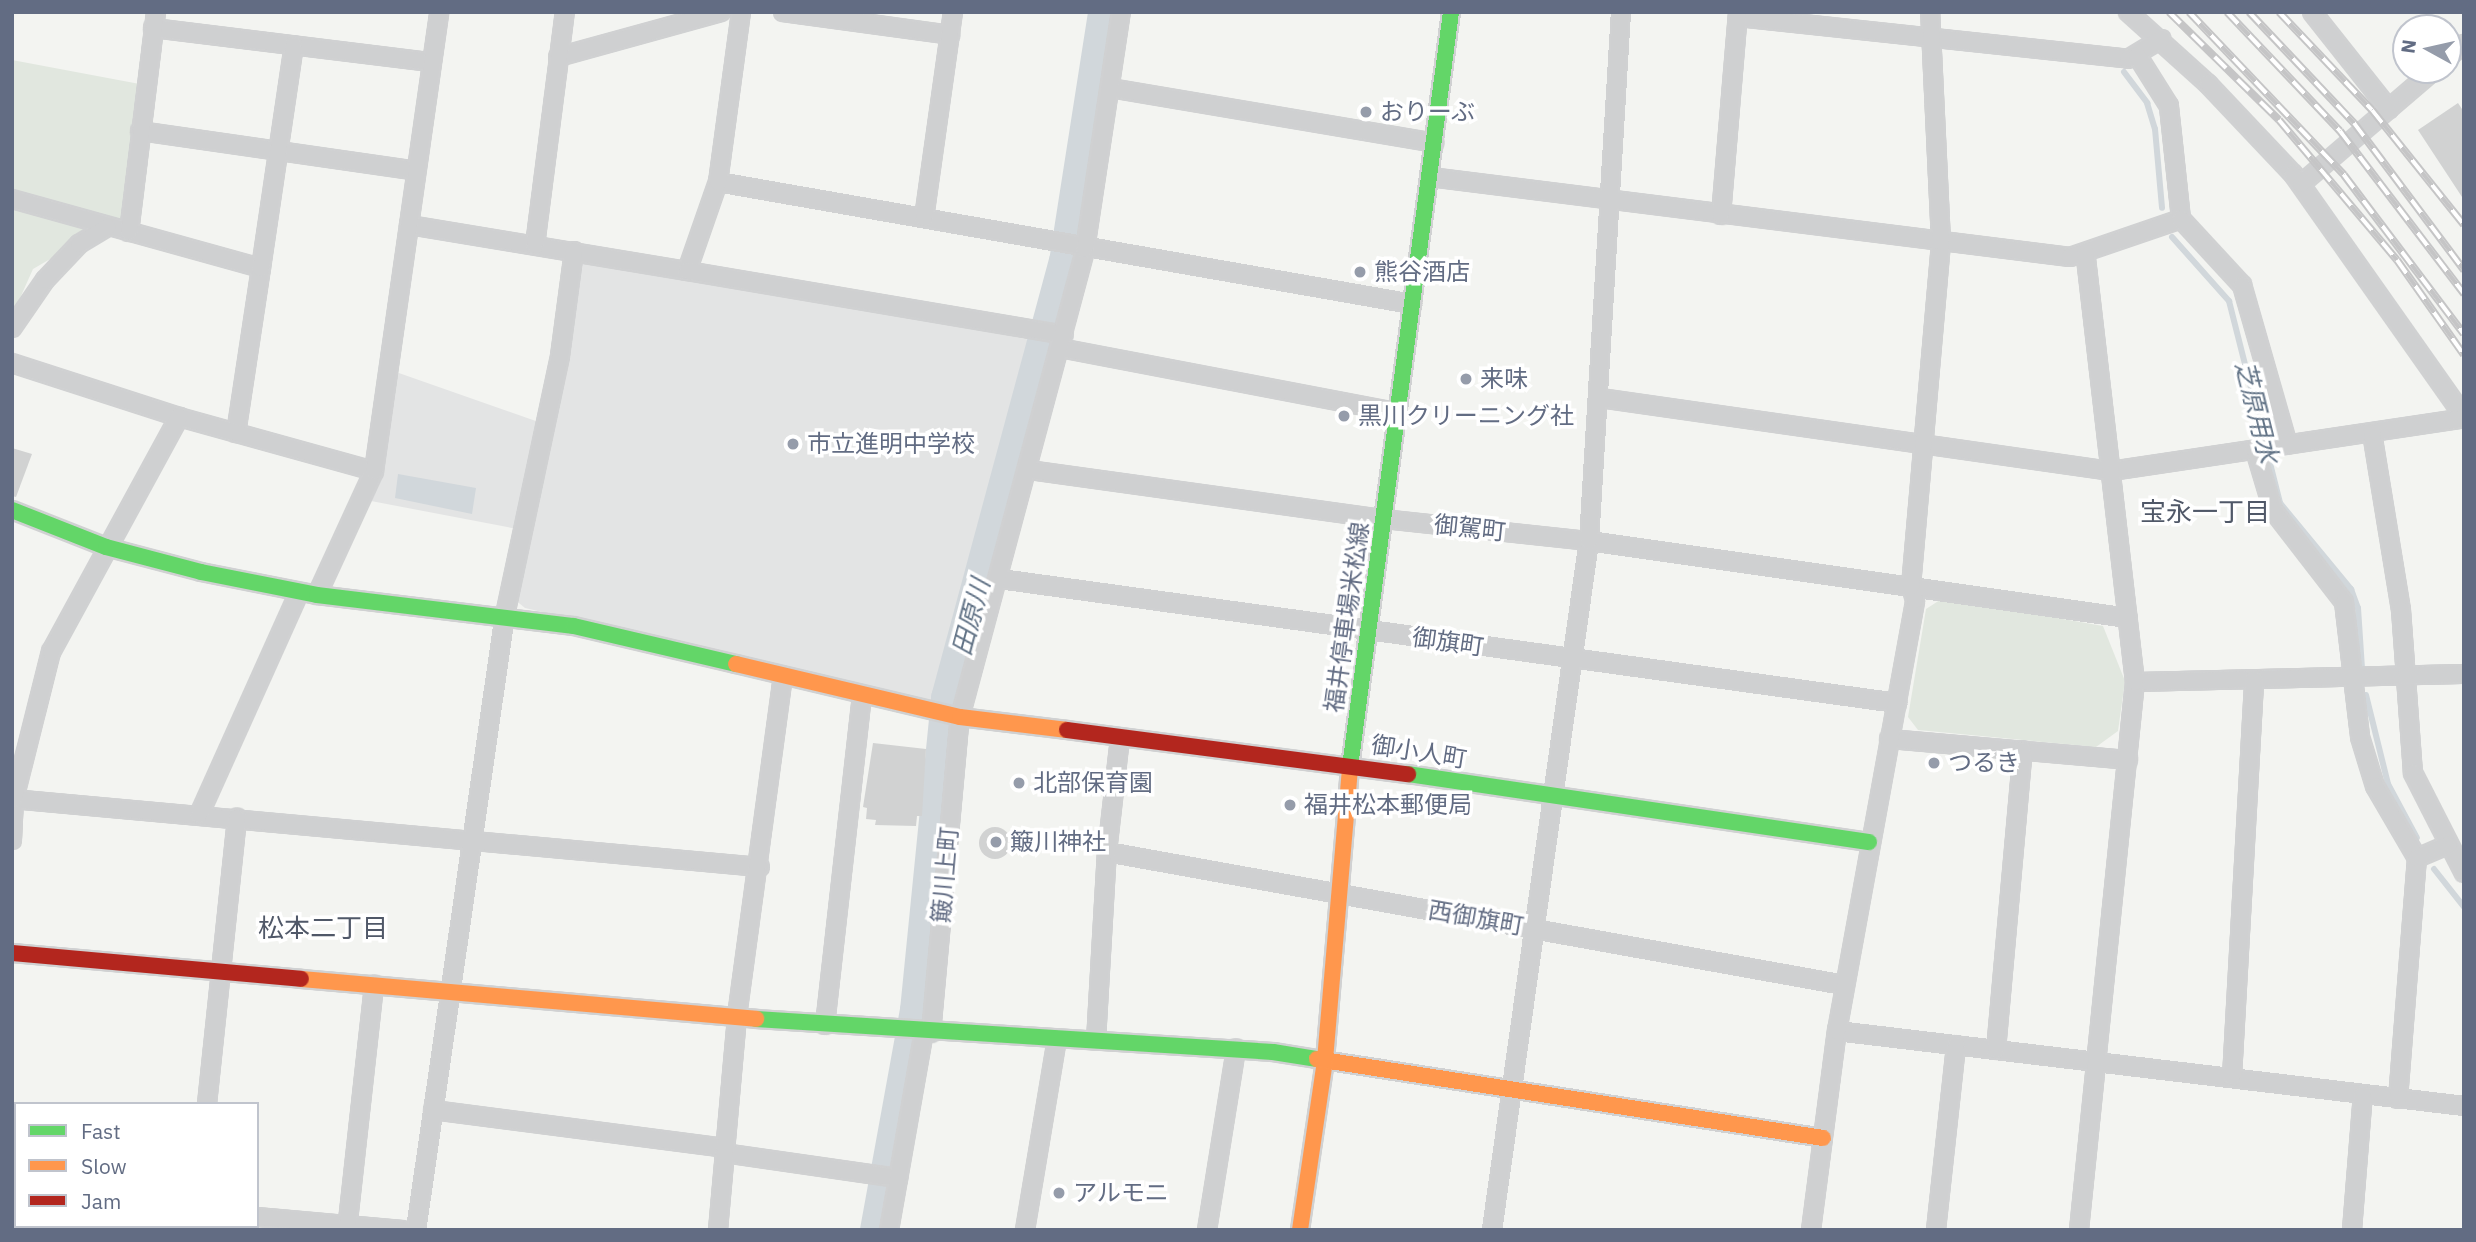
<!DOCTYPE html>
<html>
<head>
<meta charset="utf-8">
<style>
  body { margin:0 }
  #map { position:relative; width:2476px; height:1242px; overflow:hidden; background:#f3f4f1; font-family:"IBM Plex Sans","Noto Sans JP",sans-serif }
  div>[style] { position:absolute }
  .built>* { inset:0; background:#e3e4e4 }
  .green>* { inset:0; background:#e1e7df }
  .water>* { inset:0; background:#d1d7db }
  .stream>* { height:6px; margin:-3px; padding:0 3px; transform-origin:3px; border-radius:3px; background:#d1d7db }
  .river>* { height:37px; margin:-18.5px; padding:0 18.5px; transform-origin:18.5px; border-radius:18.5px; background:#d1d7db }
  .building>* { inset:0; background:#d1d2d2 }
  .round { border-radius:50% }
  .roads { filter:drop-shadow(2px 0 #d0d1d2) drop-shadow(-2px 0 #d0d1d2) drop-shadow(0 2px #d0d1d2) drop-shadow(0 -2px #d0d1d2) }
  .street>* { height:16px; margin:-8px; padding:0 8px; transform-origin:8px; border-radius:8px; background:#cfd0d1 }
  .fast>* { height:16px; margin:-8px; padding:0 8px; transform-origin:8px; border-radius:8px; background:#63d668 }
  .slow>* { height:16px; margin:-8px; padding:0 8px; transform-origin:8px; border-radius:8px; background:#ff974d }
  .jam>* { height:16px; margin:-8px; padding:0 8px; transform-origin:8px; border-radius:8px; background:#b3261e }
  .rail>* { height:8px; margin-top:-4px; transform-origin:0; background:repeating-linear-gradient(90deg,#fff 0 16px,#c5c5c6 0 32px); box-sizing:border-box; border-block:2px solid #c5c5c6 }
  .dots>* { width:19px; height:19px; translate:-50% -50%; box-sizing:border-box; border:4px solid #fff; border-radius:50% }
  span { translate:-50% -50%; white-space:nowrap; text-align:center; line-height:1.15; -webkit-text-stroke:7px #fff; paint-order:stroke }
  .poi-label { font-size:24px; color:#626c83 }
  .left { translate:0 -50%; text-align:left }
  .street-label { font-size:24px; color:#626c83 }
  .water-label { font-size:26px; color:#637487; font-style:italic }
  .neighbourhood-label { font-size:26px; color:#505868 }
  .frame { position:absolute; inset:0; border:14px solid #626c83; pointer-events:none }
  .legend { position:absolute; left:14px; top:1102px; width:245px; height:126px; box-sizing:border-box; background:#fff; border:2px solid #c0c4cd; margin:0; padding:9px 12px; list-style:none; font-size:21px; color:#626c83 }
  .legend li { display:flex; align-items:center; gap:14px; height:35px }
  .legend b { width:35px; border:2px solid #c0c4cd }
  .north { position:absolute; left:2392px; top:14px; width:70px; height:70px; box-sizing:border-box; background:#fff; border:2px solid #c0c4cd; border-radius:50%; rotate:278deg; font-size:19px; font-weight:700; line-height:28px; text-align:center; color:#626c83 }
  .north::after { content:''; display:block; margin:auto; width:24px; height:32px; background:#959caa; clip-path:polygon(50% 0,100% 100%,50% 72%,0 100%) }
</style>
</head>
<body>
<div id="map">
  <div class="built">
    <i style="clip-path:polygon(581px 258px,1037px 341px,938px 704px,525px 608px,514px 599px,528px 531px,371px 501px,384px 465px,396px 372px,550px 426px)"></i>
  </div>
  <div class="green">
    <i style="clip-path:polygon(12px 60px,145px 85px,129px 232px,107px 226px,33px 269px,12px 316px)"></i>
    <i style="clip-path:polygon(1943px 598px,2103px 626px,2125px 681px,2118px 731px,2096px 747px,1918px 730px,1908px 717px,1926px 609px)"></i>
  </div>
  <div class="water">
    <i style="clip-path:polygon(398px 474px,476px 488px,472px 514px,395px 498px)"></i>
  </div>
  <div class="stream">
    <i style="left:2124px;top:72px;width:39px;rotate:53deg"></i>
    <i style="left:2147px;top:103px;width:27px;rotate:73deg"></i>
    <i style="left:2155px;top:129px;width:79px;rotate:84.9deg"></i>
    <i style="left:2172px;top:237px;width:86px;rotate:48.3deg"></i>
    <i style="left:2229px;top:301px;width:208px;rotate:75.8deg"></i>
    <i style="left:2280px;top:503px;width:112px;rotate:50.5deg"></i>
    <i style="left:2351px;top:589px;width:20px;rotate:70deg"></i>
    <i style="left:2358px;top:608px;width:60px;rotate:86.2deg"></i>
    <i style="left:2366px;top:695px;width:92px;rotate:76.1deg"></i>
    <i style="left:2388px;top:784px;width:61px;rotate:61.8deg"></i>
    <i style="left:2434px;top:869px;width:48px;rotate:51.7deg"></i>
  </div>
  <div class="river">
    <i style="left:878px;top:1230px;width:224px;rotate:-79.7deg"></i>
    <i style="left:918px;top:1010px;width:314px;rotate:-84.3deg"></i>
    <i style="left:949px;top:698px;width:452px;rotate:-74.9deg"></i>
    <i style="left:1067px;top:262px;width:253px;rotate:-81.1deg"></i>
  </div>
  <div class="building">
    <i style="clip-path:polygon(2458px 103px,2464px 112px,2464px 200px,2418px 130px)"></i>
    <i style="clip-path:polygon(12px 448px,32px 454px,16px 497px,12px 496px)"></i>
    <i style="clip-path:polygon(873px 743px,926px 749px,922px 816px,917px 816px,916px 826px,875px 825px,876px 820px,866px 819px,867px 808px,863px 807px)"></i>
    <i class="round" style="left:979px;top:827px;width:32px;height:32px"></i>
  </div>
  <div class="roads">
    <div class="street">
      <i style="left:783px;top:12px;width:169px;rotate:7.8deg"></i>
      <i style="left:2128px;top:12px;width:108px;rotate:42deg"></i>
      <i style="left:2208px;top:84px;width:124px;rotate:46.6deg"></i>
      <i style="left:2293px;top:174px;width:296px;rotate:54.8deg"></i>
      <i style="left:2312px;top:12px;width:124px;rotate:51.6deg"></i>
      <i style="left:1738px;top:17px;width:392px;rotate:6.1deg"></i>
      <i style="left:2128px;top:59px;width:39px;rotate:-31deg"></i>
      <i style="left:153px;top:28px;width:280px;rotate:7deg"></i>
      <i style="left:558px;top:57px;width:169px;rotate:-15.4deg"></i>
      <i style="left:2448px;top:57px;width:21px;rotate:-39deg"></i>
      <i style="left:1110px;top:88px;width:329px;rotate:9.6deg"></i>
      <i style="left:140px;top:131px;width:279px;rotate:8.2deg"></i>
      <i style="left:1430px;top:177px;width:645px;rotate:7.13deg"></i>
      <i style="left:2070px;top:257px;width:117px;rotate:-18.9deg"></i>
      <i style="left:2181px;top:219px;width:114px;rotate:-96.1deg"></i>
      <i style="left:2169px;top:106px;width:60px;rotate:-122.1deg"></i>
      <i style="left:718px;top:182px;width:705px;rotate:9.97deg"></i>
      <i style="left:2301px;top:184px;width:175px;rotate:-40.6deg"></i>
      <i style="left:12px;top:199px;width:258px;rotate:15.5deg"></i>
      <i style="left:261px;top:268px;width:167px;rotate:98.6deg"></i>
      <i style="left:1721px;top:215px;width:204px;rotate:-85.2deg"></i>
      <i style="left:924px;top:218px;width:208px;rotate:-82deg"></i>
      <i style="left:2181px;top:219px;width:90px;rotate:47.3deg"></i>
      <i style="left:2242px;top:285px;width:166px;rotate:74deg"></i>
      <i style="left:409px;top:225px;width:282px;rotate:9.4deg"></i>
      <i style="left:687px;top:271px;width:94px;rotate:-70.8deg"></i>
      <i style="left:718px;top:182px;width:172px;rotate:-82.3deg"></i>
      <i style="left:129px;top:232px;width:222px;rotate:-83deg"></i>
      <i style="left:535px;top:245px;width:235px;rotate:-82.7deg"></i>
      <i style="left:261px;top:268px;width:225px;rotate:-81.6deg"></i>
      <i style="left:687px;top:271px;width:382px;rotate:9.6deg"></i>
      <i style="left:12px;top:328px;width:58px;rotate:-55.5deg"></i>
      <i style="left:45px;top:280px;width:50px;rotate:-46.6deg"></i>
      <i style="left:79px;top:244px;width:33px;rotate:-31deg"></i>
      <i style="left:1060px;top:348px;width:343px;rotate:10.8deg"></i>
      <i style="left:12px;top:363px;width:176px;rotate:17.9deg"></i>
      <i style="left:179px;top:417px;width:202px;rotate:15.5deg"></i>
      <i style="left:1600px;top:398px;width:516px;rotate:8.13deg"></i>
      <i style="left:2111px;top:471px;width:357px;rotate:-8.5deg"></i>
      <i style="left:2372px;top:433px;width:179px;rotate:80.7deg"></i>
      <i style="left:2401px;top:610px;width:163px;rotate:85.8deg"></i>
      <i style="left:2413px;top:773px;width:112px;rotate:63deg"></i>
      <i style="left:2255px;top:450px;width:63px;rotate:73.3deg"></i>
      <i style="left:2273px;top:510px;width:116px;rotate:52.3deg"></i>
      <i style="left:2344px;top:602px;width:136px;rotate:83.2deg"></i>
      <i style="left:2360px;top:737px;width:51px;rotate:73deg"></i>
      <i style="left:2375px;top:786px;width:83px;rotate:59.7deg"></i>
      <i style="left:1029px;top:470px;width:357px;rotate:7.9deg"></i>
      <i style="left:1383px;top:519px;width:207px;rotate:6.1deg"></i>
      <i style="left:1589px;top:541px;width:544px;rotate:8.13deg"></i>
      <i style="left:1000px;top:579px;width:906px;rotate:7.87deg"></i>
      <i style="left:317px;top:595px;width:136px;rotate:-65.3deg"></i>
      <i style="left:374px;top:471px;width:464px;rotate:-81.9deg"></i>
      <i style="left:2135px;top:682px;width:329px;rotate:-1.4deg"></i>
      <i style="left:1889px;top:739px;width:240px;rotate:5deg"></i>
      <i style="left:12px;top:799px;width:751px;rotate:5.19deg"></i>
      <i style="left:199px;top:815px;width:244px;rotate:-65.8deg"></i>
      <i style="left:12px;top:840px;width:41px;rotate:-87.2deg"></i>
      <i style="left:14px;top:799px;width:152px;rotate:-75.9deg"></i>
      <i style="left:51px;top:652px;width:268px;rotate:-61.4deg"></i>
      <i style="left:1107px;top:852px;width:749px;rotate:10.23deg"></i>
      <i style="left:825px;top:1025px;width:332px;rotate:-83.6deg"></i>
      <i style="left:1837px;top:1031px;width:631px;rotate:6.82deg"></i>
      <i style="left:931px;top:1033px;width:317px;rotate:-84.8deg"></i>
      <i style="left:960px;top:717px;width:484px;rotate:-75deg"></i>
      <i style="left:1085px;top:249px;width:240px;rotate:-81.4deg"></i>
      <i style="left:1096px;top:1041px;width:189px;rotate:-86.7deg"></i>
      <i style="left:1107px;top:852px;width:115px;rotate:-83.5deg"></i>
      <i style="left:1996px;top:1050px;width:301px;rotate:-84.9deg"></i>
      <i style="left:2232px;top:1077px;width:398px;rotate:-86.8deg"></i>
      <i style="left:2398px;top:1099px;width:242px;rotate:-85.5deg"></i>
      <i style="left:2417px;top:858px;width:34px;rotate:-23deg"></i>
      <i style="left:207px;top:1104px;width:288px;rotate:-84deg"></i>
      <i style="left:433px;top:1110px;width:294px;rotate:7.4deg"></i>
      <i style="left:724px;top:1153px;width:176px;rotate:8.2deg"></i>
      <i style="left:12px;top:1193px;width:4px"></i>
      <i style="left:257px;top:1217px;width:146px;rotate:5.1deg"></i>
      <i style="left:193px;top:1230px;width:4px;rotate:-76deg"></i>
      <i style="left:347px;top:1230px;width:247px;rotate:-83.7deg"></i>
      <i style="left:416px;top:1230px;width:621px;rotate:-81.77deg"></i>
      <i style="left:505px;top:615px;width:265px;rotate:-78deg"></i>
      <i style="left:560px;top:356px;width:106px;rotate:-82.4deg"></i>
      <i style="left:718px;top:1230px;width:215px;rotate:-84.9deg"></i>
      <i style="left:737px;top:1016px;width:342px;rotate:-82.3deg"></i>
      <i style="left:889px;top:1230px;width:201px;rotate:-80deg"></i>
      <i style="left:1025px;top:1230px;width:194px;rotate:-80.5deg"></i>
      <i style="left:1207px;top:1230px;width:184px;rotate:-80.9deg"></i>
      <i style="left:1492px;top:1230px;width:696px;rotate:-81.99deg"></i>
      <i style="left:1589px;top:541px;width:530px;rotate:-86.54deg"></i>
      <i style="left:1811px;top:1230px;width:201px;rotate:-82.6deg"></i>
      <i style="left:1837px;top:1031px;width:438px;rotate:-79.7deg"></i>
      <i style="left:1915px;top:600px;width:15px;rotate:-106deg"></i>
      <i style="left:1911px;top:586px;width:345px;rotate:-85deg"></i>
      <i style="left:1941px;top:242px;width:230px;rotate:-92.7deg"></i>
      <i style="left:1936px;top:1230px;width:186px;rotate:-83.8deg"></i>
      <i style="left:2079px;top:1230px;width:551px;rotate:-84.17deg"></i>
      <i style="left:2135px;top:682px;width:432px;rotate:-96.6deg"></i>
      <i style="left:2352px;top:1230px;width:136px;rotate:-85.4deg"></i>
    </div>
    <div class="fast">
      <i style="left:12px;top:510px;width:101px;rotate:21.5deg"></i>
      <i style="left:106px;top:547px;width:98px;rotate:14.7deg"></i>
      <i style="left:201px;top:572px;width:118px;rotate:11.2deg"></i>
      <i style="left:317px;top:595px;width:259px;rotate:6.9deg"></i>
      <i style="left:574px;top:626px;width:166px;rotate:13.2deg"></i>
      <i style="left:1350px;top:767px;width:762px;rotate:-82.38deg"></i>
      <i style="left:1408px;top:774px;width:466px;rotate:8.4deg"></i>
      <i style="left:756px;top:1019px;width:518px;rotate:3.65deg"></i>
      <i style="left:1273px;top:1052px;width:45px;rotate:9deg"></i>
    </div>
    <div class="slow">
      <i style="left:736px;top:664px;width:230px;rotate:13.3deg"></i>
      <i style="left:960px;top:717px;width:108px;rotate:6.9deg"></i>
      <i style="left:301px;top:979px;width:457px;rotate:5deg"></i>
      <i style="left:1317px;top:1059px;width:512px;rotate:8.87deg"></i>
      <i style="left:1300px;top:1230px;width:172px;rotate:-81.6deg"></i>
      <i style="left:1325px;top:1060px;width:294px;rotate:-85.1deg"></i>
    </div>
    <div class="jam">
      <i style="left:1067px;top:730px;width:344px;rotate:7.4deg"></i>
      <i style="left:12px;top:953px;width:290px;rotate:5.1deg"></i>
    </div>
  </div>
  <div class="rail">
    <i style="left:2169px;top:12px;width:154px;rotate:44.5deg"></i>
    <i style="left:2279px;top:120px;width:183px;rotate:49.9deg"></i>
    <i style="left:2397px;top:260px;width:116px;rotate:54.8deg"></i>
    <i style="left:2189px;top:12px;width:225px;rotate:46.4deg"></i>
    <i style="left:2344px;top:175px;width:199px;rotate:53deg"></i>
    <i style="left:2227px;top:12px;width:164px;rotate:46.5deg"></i>
    <i style="left:2340px;top:131px;width:205px;rotate:52.7deg"></i>
    <i style="left:2249px;top:12px;width:153px;rotate:46.6deg"></i>
    <i style="left:2354px;top:123px;width:184px;rotate:53.2deg"></i>
    <i style="left:2279px;top:12px;width:135px;rotate:46.5deg"></i>
    <i style="left:2372px;top:110px;width:147px;rotate:51.3deg"></i>
  </div>
  <div class="dots">
    <i style="left:1366px;top:112px;background:#959caa"></i>
    <i style="left:1360px;top:272px;background:#959caa"></i>
    <i style="left:1466px;top:379px;background:#959caa"></i>
    <i style="left:1344px;top:416px;background:#959caa"></i>
    <i style="left:793px;top:444px;background:#959caa"></i>
    <i style="left:1934px;top:763px;background:#959caa"></i>
    <i style="left:1019px;top:783px;background:#959caa"></i>
    <i style="left:1290px;top:805px;background:#959caa"></i>
    <i style="left:996px;top:842px;background:#959caa"></i>
    <i style="left:1059px;top:1193px;background:#959caa"></i>
  </div>
  <div class="poi-label">
    <span class="left" style="left:1380px;top:112px">おりーぶ</span>
    <span class="left" style="left:1374px;top:272px">熊谷酒店</span>
    <span class="left" style="left:1480px;top:379px">来味</span>
    <span class="left" style="left:1358px;top:416px">黒川クリーニング社</span>
    <span class="left" style="left:807px;top:444px">市立進明中学校</span>
    <span class="left" style="left:1948px;top:763px">つるき</span>
    <span class="left" style="left:1033px;top:783px">北部保育園</span>
    <span class="left" style="left:1304px;top:805px">福井松本郵便局</span>
    <span class="left" style="left:1010px;top:842px">簸川神社</span>
    <span class="left" style="left:1073px;top:1193px">アルモニ</span>
  </div>
  <div class="street-label">
    <span style="left:1470px;top:528px;rotate:6deg">御駕町</span>
    <span style="left:1347px;top:617px;rotate:-82deg">福井停車場米松線</span>
    <span style="left:1448px;top:642px;rotate:8deg">御旗町</span>
    <span style="left:1419px;top:752px;rotate:9deg">御小人町</span>
    <span style="left:945px;top:875px;rotate:-85deg">簸川上町</span>
    <span style="left:1476px;top:918px;rotate:10deg">西御旗町</span>
  </div>
  <div class="water-label">
    <span style="left:2257px;top:412px;rotate:76deg">芝原用水</span>
    <span style="left:971px;top:617px;rotate:-75deg">田原川</span>
  </div>
  <div class="neighbourhood-label">
    <span style="left:2205px;top:512px">宝永一丁目</span>
    <span style="left:323px;top:928px">松本二丁目</span>
  </div>
  <div class="frame"></div>
  <ul class="legend">
  <li><b style="height:9px;background:#63d668"></b>Fast</li>
  <li><b style="height:9px;background:#ff974d"></b>Slow</li>
  <li><b style="height:9px;background:#b3261e"></b>Jam</li>
  </ul>
  <div class="north">N</div>
</div>
</body>
</html>
